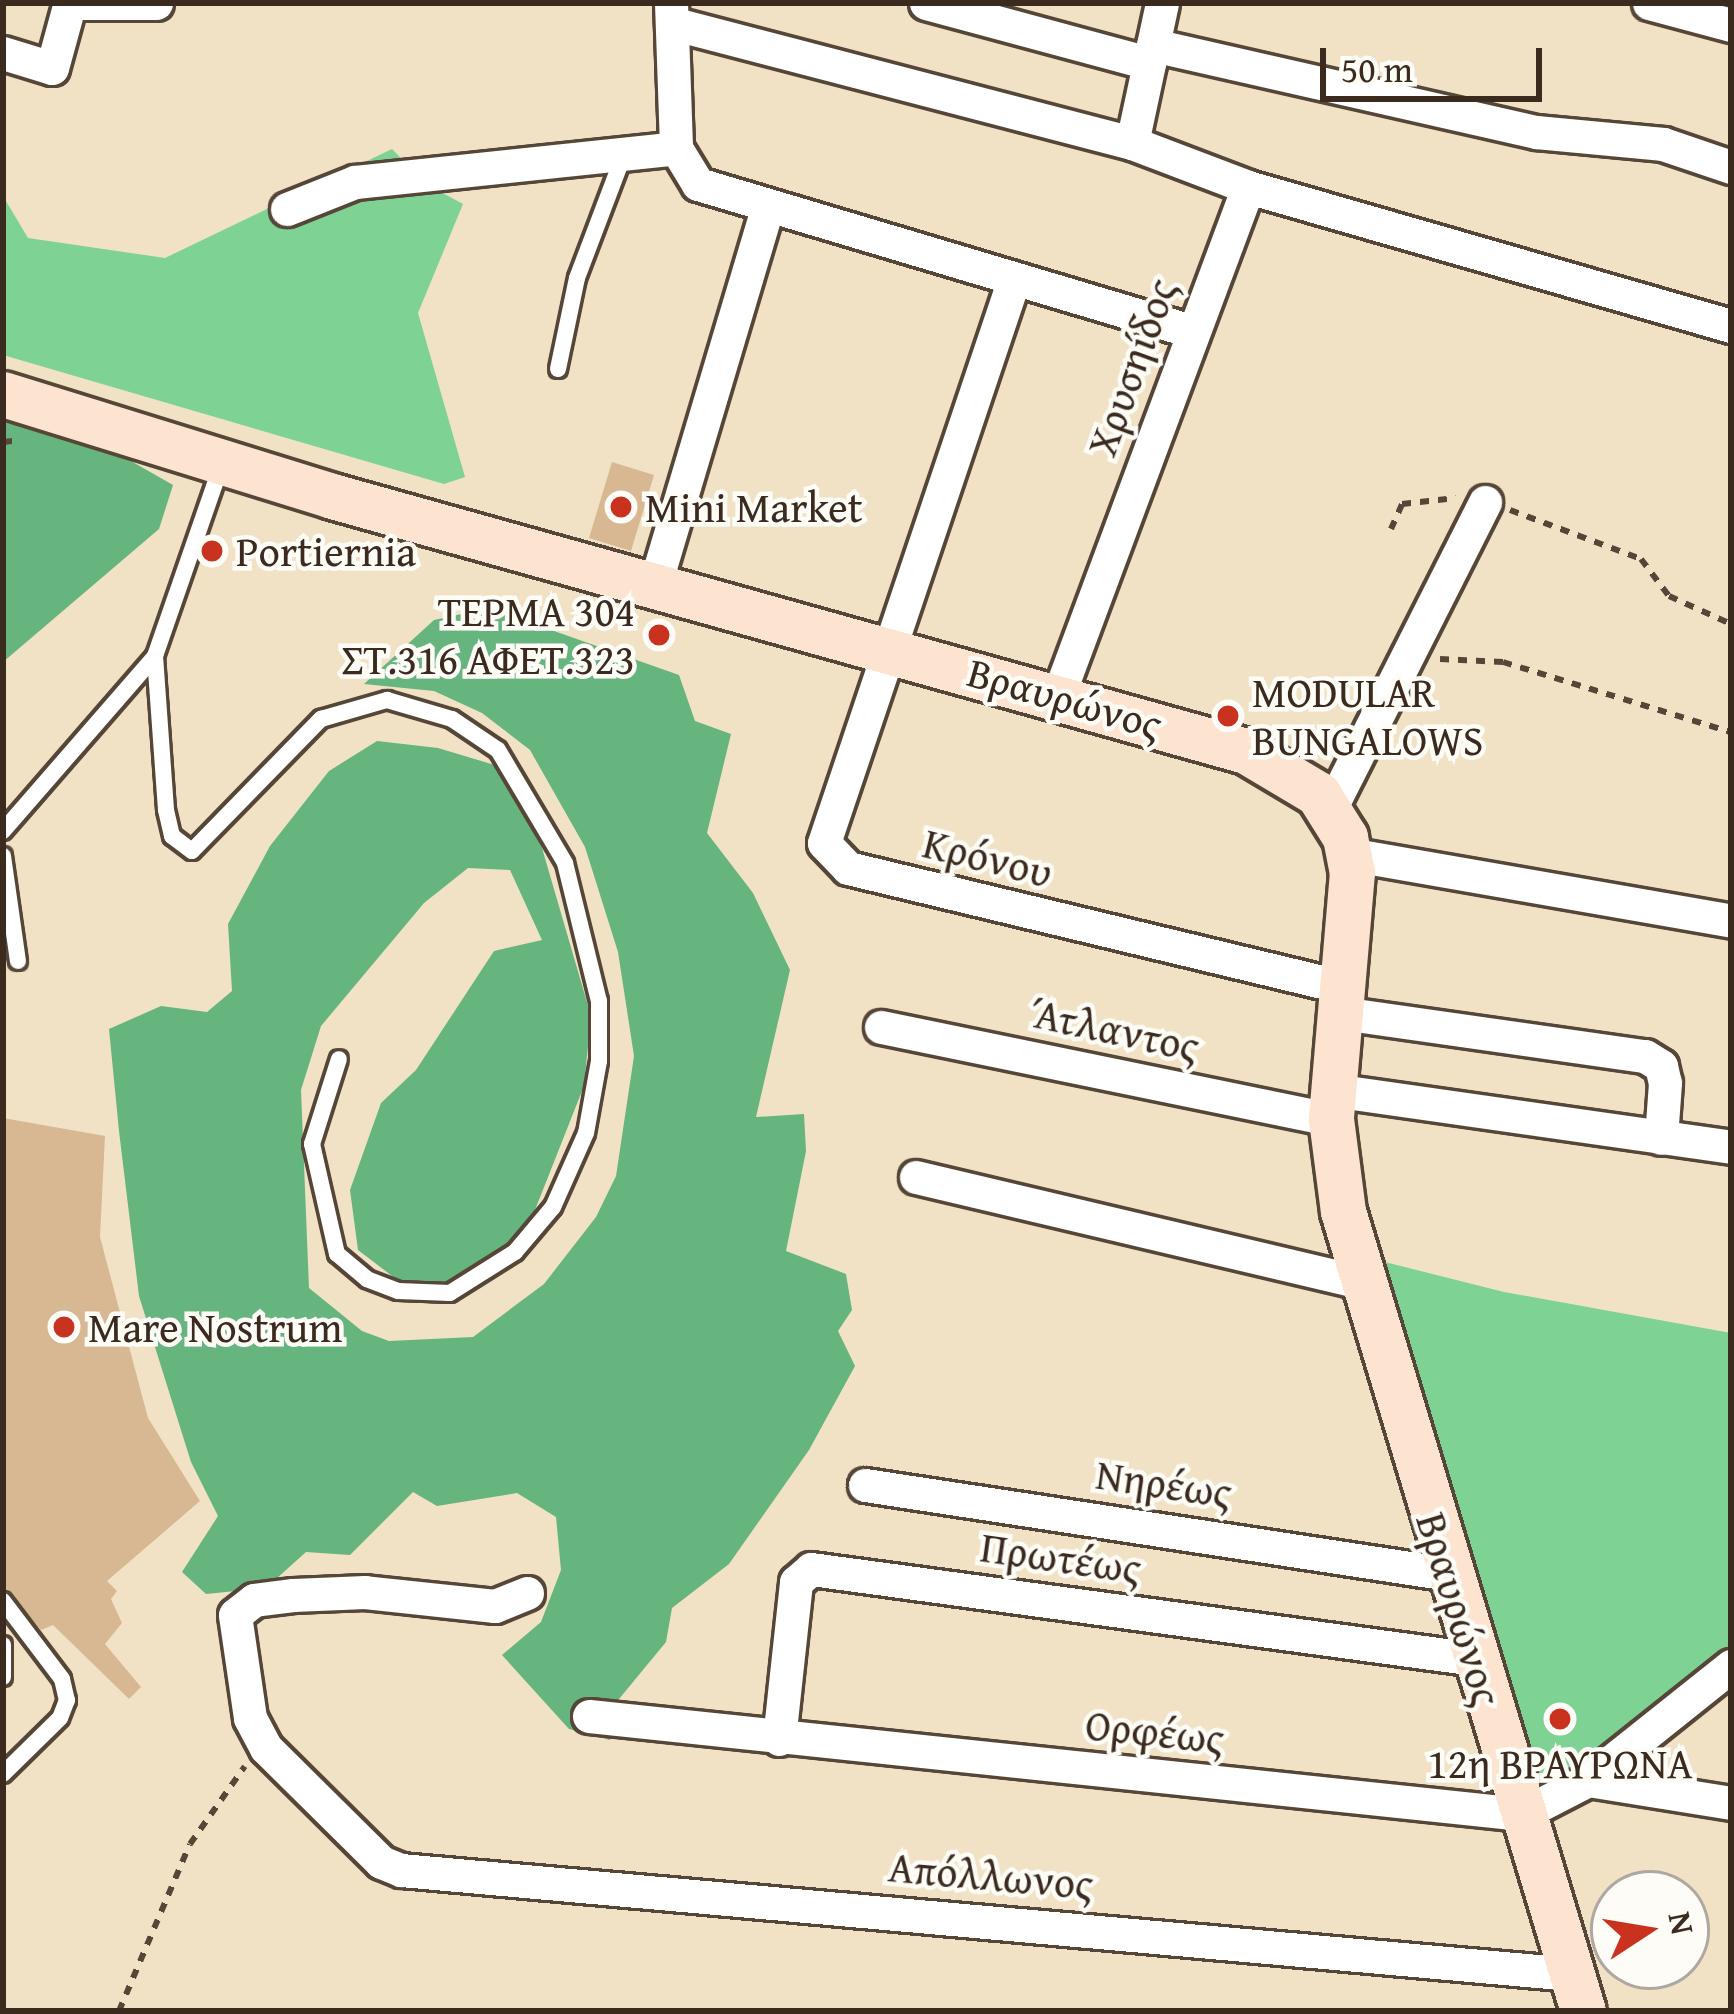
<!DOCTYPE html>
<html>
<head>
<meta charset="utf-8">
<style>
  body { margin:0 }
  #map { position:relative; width:1734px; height:2014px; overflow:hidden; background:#f1e2c5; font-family:"Gentium Book Plus",serif }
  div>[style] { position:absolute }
  .green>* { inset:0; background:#7ed294 }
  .forest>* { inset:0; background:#66b47e }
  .building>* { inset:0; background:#d8b893 }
  .path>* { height:6px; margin-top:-3px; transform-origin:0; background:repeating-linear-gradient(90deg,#564637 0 9px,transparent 0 18px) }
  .roads { filter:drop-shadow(3px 0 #564637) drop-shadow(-3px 0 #564637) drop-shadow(0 3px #564637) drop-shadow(0 -3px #564637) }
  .service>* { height:16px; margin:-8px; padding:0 8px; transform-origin:8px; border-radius:8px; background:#fff }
  .minor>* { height:33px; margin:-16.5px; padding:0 16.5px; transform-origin:16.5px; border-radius:16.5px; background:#fff }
  .secondary>* { height:45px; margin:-22.5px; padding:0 22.5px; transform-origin:22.5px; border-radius:22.5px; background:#fde4d0 }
  .dots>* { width:33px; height:33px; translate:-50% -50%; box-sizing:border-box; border:6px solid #fdfcf7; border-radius:50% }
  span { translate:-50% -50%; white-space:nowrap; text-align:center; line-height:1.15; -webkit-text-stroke:9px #fdfcf7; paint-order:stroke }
  .street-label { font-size:42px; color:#3b2a1e }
  .poi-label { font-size:42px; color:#3b2a1e }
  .left { translate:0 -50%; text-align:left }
  .right { translate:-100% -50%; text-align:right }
  .frame { position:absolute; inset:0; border:6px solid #3b2a1e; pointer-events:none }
  .north { position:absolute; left:1590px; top:1870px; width:120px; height:120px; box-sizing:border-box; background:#fdfcf7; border:3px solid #afa8a0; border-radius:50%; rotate:78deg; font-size:33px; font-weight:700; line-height:48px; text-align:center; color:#3b2a1e }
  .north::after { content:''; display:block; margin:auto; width:42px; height:54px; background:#c8321e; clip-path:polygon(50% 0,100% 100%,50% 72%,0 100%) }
  .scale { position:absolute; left:1320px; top:48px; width:222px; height:54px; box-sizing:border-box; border:6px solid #3b2a1e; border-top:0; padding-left:15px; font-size:36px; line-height:42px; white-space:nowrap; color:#3b2a1e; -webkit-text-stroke:9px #fdfcf7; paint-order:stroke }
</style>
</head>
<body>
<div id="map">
  <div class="green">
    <i style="clip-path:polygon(392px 149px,426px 184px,463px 204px,418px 313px,465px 477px,444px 484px,3px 355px,3px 196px,28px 238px,165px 258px)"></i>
    <i style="clip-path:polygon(1353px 1254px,1504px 1292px,1731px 1333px,1731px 1666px,1522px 1814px)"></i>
  </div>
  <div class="forest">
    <i style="clip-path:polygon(3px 422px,101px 444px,173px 485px,159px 529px,3px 662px)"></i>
    <i style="clip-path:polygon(489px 608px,679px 675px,695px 721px,731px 734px,707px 833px,753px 893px,790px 970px,756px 1117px,804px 1114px,806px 1151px,786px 1251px,846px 1274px,852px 1310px,838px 1331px,855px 1366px,809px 1450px,729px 1564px,672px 1608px,666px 1642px,619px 1699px,610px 1740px,569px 1729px,502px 1655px,541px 1622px,561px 1570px,556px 1517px,517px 1493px,437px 1506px,413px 1492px,350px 1555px,306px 1552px,266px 1588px,206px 1594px,182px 1572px,218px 1516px,191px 1462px,139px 1296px,119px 1131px,109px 1029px,161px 1006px,207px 1012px,232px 991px,228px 924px,270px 846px,329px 771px,377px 741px,438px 748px,498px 766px,542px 848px,591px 1016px,584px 1086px,533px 1215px,495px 1260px,451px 1284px,400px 1282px,358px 1250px,350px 1190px,381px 1103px,416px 1070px,494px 951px,542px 940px,510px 870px,468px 868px,424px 903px,321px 1026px,301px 1090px,309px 1288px,362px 1331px,389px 1341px,473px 1337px,544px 1284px,596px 1217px,616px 1176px,634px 1056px,618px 952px,585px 847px,530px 750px,482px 713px,434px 691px,364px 684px,434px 620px)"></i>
  </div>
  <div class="building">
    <i style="clip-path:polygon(612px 462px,654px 475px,631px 551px,589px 538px)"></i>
    <i style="clip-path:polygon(3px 1118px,105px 1136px,100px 1237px,148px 1418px,200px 1501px,107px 1581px,117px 1591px,111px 1599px,122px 1623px,105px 1644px,141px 1687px,129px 1699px,53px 1625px,41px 1630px,3px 1588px)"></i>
  </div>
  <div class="path">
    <i style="left:3px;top:442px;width:18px;rotate:-6deg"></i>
    <i style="left:1510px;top:510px;width:140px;rotate:20.5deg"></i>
    <i style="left:1641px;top:559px;width:46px;rotate:52.9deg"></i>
    <i style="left:1669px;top:596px;width:68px;rotate:24.3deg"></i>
    <i style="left:1391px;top:529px;width:27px;rotate:-66deg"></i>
    <i style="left:1402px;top:504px;width:54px;rotate:-6.3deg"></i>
    <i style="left:1440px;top:659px;width:63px;rotate:2.7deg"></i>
    <i style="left:1503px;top:662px;width:239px;rotate:17.1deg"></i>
    <i style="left:119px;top:2011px;width:181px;rotate:-67deg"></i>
    <i style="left:190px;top:1844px;width:95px;rotate:-54.8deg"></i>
  </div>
  <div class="roads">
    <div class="service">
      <i style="left:558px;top:369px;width:93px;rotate:-78.2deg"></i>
      <i style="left:577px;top:278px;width:129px;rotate:-69.2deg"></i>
      <i style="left:155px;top:656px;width:154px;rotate:85.9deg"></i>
      <i style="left:166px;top:810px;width:27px;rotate:77deg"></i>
      <i style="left:172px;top:836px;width:25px;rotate:37deg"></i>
      <i style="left:192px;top:851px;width:185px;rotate:-45.7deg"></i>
      <i style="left:321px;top:719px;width:69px;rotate:-16.1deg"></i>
      <i style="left:387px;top:700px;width:68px;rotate:16.3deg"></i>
      <i style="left:452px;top:719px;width:55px;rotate:34deg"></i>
      <i style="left:498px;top:750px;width:131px;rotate:59.3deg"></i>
      <i style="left:565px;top:863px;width:142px;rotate:76.2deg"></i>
      <i style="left:599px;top:1001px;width:60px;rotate:90deg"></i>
      <i style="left:599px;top:1061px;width:73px;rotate:100.2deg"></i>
      <i style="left:586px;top:1133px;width:81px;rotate:114deg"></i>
      <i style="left:553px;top:1207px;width:59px;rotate:130.2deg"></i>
      <i style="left:515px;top:1252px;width:77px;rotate:147.8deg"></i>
      <i style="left:450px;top:1293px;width:52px;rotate:-177.8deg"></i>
      <i style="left:398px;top:1291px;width:33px;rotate:-159deg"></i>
      <i style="left:367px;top:1279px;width:39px;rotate:-140deg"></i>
      <i style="left:337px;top:1254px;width:113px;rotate:-102.8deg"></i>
      <i style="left:312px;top:1144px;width:89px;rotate:-72.4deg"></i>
      <i style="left:3px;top:831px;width:232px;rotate:-49deg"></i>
      <i style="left:155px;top:656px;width:203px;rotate:-70.8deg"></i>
      <i style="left:3px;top:856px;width:106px;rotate:81.9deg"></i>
      <i style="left:3px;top:1601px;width:98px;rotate:52.9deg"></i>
      <i style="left:62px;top:1679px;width:22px;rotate:77deg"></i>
      <i style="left:67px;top:1700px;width:19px;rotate:111deg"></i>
      <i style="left:60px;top:1718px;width:80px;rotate:135.5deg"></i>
      <i style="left:3px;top:1645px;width:32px;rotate:90deg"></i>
    </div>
    <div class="minor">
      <i style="left:69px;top:3px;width:87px"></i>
      <i style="left:671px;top:3px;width:145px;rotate:88deg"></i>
      <i style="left:676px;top:148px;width:42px;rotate:58.6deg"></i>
      <i style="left:698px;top:184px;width:514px;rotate:16.6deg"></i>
      <i style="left:926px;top:3px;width:231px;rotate:15.1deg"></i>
      <i style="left:1649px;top:3px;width:85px;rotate:15deg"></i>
      <i style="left:675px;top:24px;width:472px;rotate:14.6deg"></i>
      <i style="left:1132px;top:143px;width:143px;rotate:-77.9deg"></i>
      <i style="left:1153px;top:45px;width:393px;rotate:12.8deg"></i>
      <i style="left:1536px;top:132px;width:128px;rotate:5.4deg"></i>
      <i style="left:1663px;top:144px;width:72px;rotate:18.7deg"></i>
      <i style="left:3px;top:53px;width:51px;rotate:17deg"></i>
      <i style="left:52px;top:68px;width:64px;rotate:-74.7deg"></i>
      <i style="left:1248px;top:187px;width:503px;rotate:16.06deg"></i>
      <i style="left:287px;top:209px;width:73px;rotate:-21.7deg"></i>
      <i style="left:355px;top:182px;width:323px;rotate:-6deg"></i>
      <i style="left:1014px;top:279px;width:595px;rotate:108.62deg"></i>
      <i style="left:824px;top:843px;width:35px;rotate:46deg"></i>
      <i style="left:848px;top:868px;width:509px;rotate:13.52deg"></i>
      <i style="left:656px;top:581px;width:389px;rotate:-73.4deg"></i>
      <i style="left:1058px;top:696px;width:543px;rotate:-69.53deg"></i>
      <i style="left:1248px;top:187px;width:124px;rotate:-159.2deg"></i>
      <i style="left:1330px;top:809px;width:344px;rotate:-63.2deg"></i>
      <i style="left:1349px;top:854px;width:388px;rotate:9.9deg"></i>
      <i style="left:1341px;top:1013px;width:307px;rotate:8.1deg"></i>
      <i style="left:1645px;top:1056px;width:19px;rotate:32deg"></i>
      <i style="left:1661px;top:1066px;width:17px;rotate:77deg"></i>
      <i style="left:1665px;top:1083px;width:55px;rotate:94.2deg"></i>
      <i style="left:881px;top:1027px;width:459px;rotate:11.6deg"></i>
      <i style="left:1332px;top:1090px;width:403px;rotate:8.1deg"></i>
      <i style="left:916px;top:1177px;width:456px;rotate:13.3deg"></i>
      <i style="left:865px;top:1485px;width:591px;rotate:8.67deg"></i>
      <i style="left:527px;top:1593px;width:35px;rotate:158deg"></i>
      <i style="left:495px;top:1606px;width:131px;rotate:-173.9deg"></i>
      <i style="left:365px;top:1592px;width:72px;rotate:177.6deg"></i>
      <i style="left:293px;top:1595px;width:39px;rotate:173deg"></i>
      <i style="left:254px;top:1600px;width:24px;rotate:142deg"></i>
      <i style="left:235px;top:1615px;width:104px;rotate:81.7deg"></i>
      <i style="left:250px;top:1718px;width:34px;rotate:62deg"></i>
      <i style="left:266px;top:1748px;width:162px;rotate:44.7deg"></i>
      <i style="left:381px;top:1862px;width:22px;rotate:22deg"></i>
      <i style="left:401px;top:1870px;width:1176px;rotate:5.08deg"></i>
      <i style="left:589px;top:1716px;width:938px;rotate:6deg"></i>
      <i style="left:1522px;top:1814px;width:74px;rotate:-27.3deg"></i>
      <i style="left:1588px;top:1780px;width:183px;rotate:-38.6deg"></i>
      <i style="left:779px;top:1739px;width:158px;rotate:-83.8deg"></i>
      <i style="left:796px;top:1582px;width:20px;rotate:-41deg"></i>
      <i style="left:811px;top:1569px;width:670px;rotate:7.72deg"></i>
      <i style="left:1588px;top:1780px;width:145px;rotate:9.1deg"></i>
    </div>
    <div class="secondary">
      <i style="left:3px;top:394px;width:344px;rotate:17.2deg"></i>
      <i style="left:332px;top:496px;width:949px;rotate:15.59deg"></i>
      <i style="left:1246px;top:751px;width:84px;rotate:30.8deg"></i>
      <i style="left:1318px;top:794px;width:51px;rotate:57.9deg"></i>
      <i style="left:1345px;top:837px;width:36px;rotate:79deg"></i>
      <i style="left:1352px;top:872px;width:248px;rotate:94.9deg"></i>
      <i style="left:1331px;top:1119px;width:93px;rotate:82.6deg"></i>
      <i style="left:1343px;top:1211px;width:835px;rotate:73.3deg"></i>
    </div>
  </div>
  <div class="dots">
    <i style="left:621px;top:507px;background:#c8321e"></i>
    <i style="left:212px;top:551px;background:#c8321e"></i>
    <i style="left:659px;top:635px;background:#c8321e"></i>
    <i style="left:1228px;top:716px;background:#c8321e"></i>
    <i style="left:64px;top:1327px;background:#c8321e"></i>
    <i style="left:1560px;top:1719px;background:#c8321e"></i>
  </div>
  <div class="street-label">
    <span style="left:1131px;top:367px;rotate:-70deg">Χρυσηίδος</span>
    <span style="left:1065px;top:698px;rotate:16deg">Βραυρώνος</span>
    <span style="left:988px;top:857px;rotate:14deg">Κρόνου</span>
    <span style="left:1115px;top:1029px;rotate:12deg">Άτλαντος</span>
    <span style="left:1164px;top:1483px;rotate:8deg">Νηρέως</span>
    <span style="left:1061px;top:1557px;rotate:8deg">Πρωτέως</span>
    <span style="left:1460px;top:1609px;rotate:73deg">Βραυρώνος</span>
    <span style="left:1155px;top:1731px;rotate:6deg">Ορφέως</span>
    <span style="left:991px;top:1875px;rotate:5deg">Απόλλωνος</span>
  </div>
  <div class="poi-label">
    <span class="left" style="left:645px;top:507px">Mini Market</span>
    <span class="left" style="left:236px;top:551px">Portiernia</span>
    <span class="right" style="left:635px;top:635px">ΤΕΡΜΑ 304<br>ΣΤ.316 ΑΦΕΤ.323</span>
    <span class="left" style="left:1252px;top:716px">MODULAR<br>BUNGALOWS</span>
    <span class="left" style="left:88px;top:1327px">Mare Nostrum</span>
    <span style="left:1560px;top:1763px">12η ΒΡΑΥΡΩΝΑ</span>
  </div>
  <div class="frame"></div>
  <div class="north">N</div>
  <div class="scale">50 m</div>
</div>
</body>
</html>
